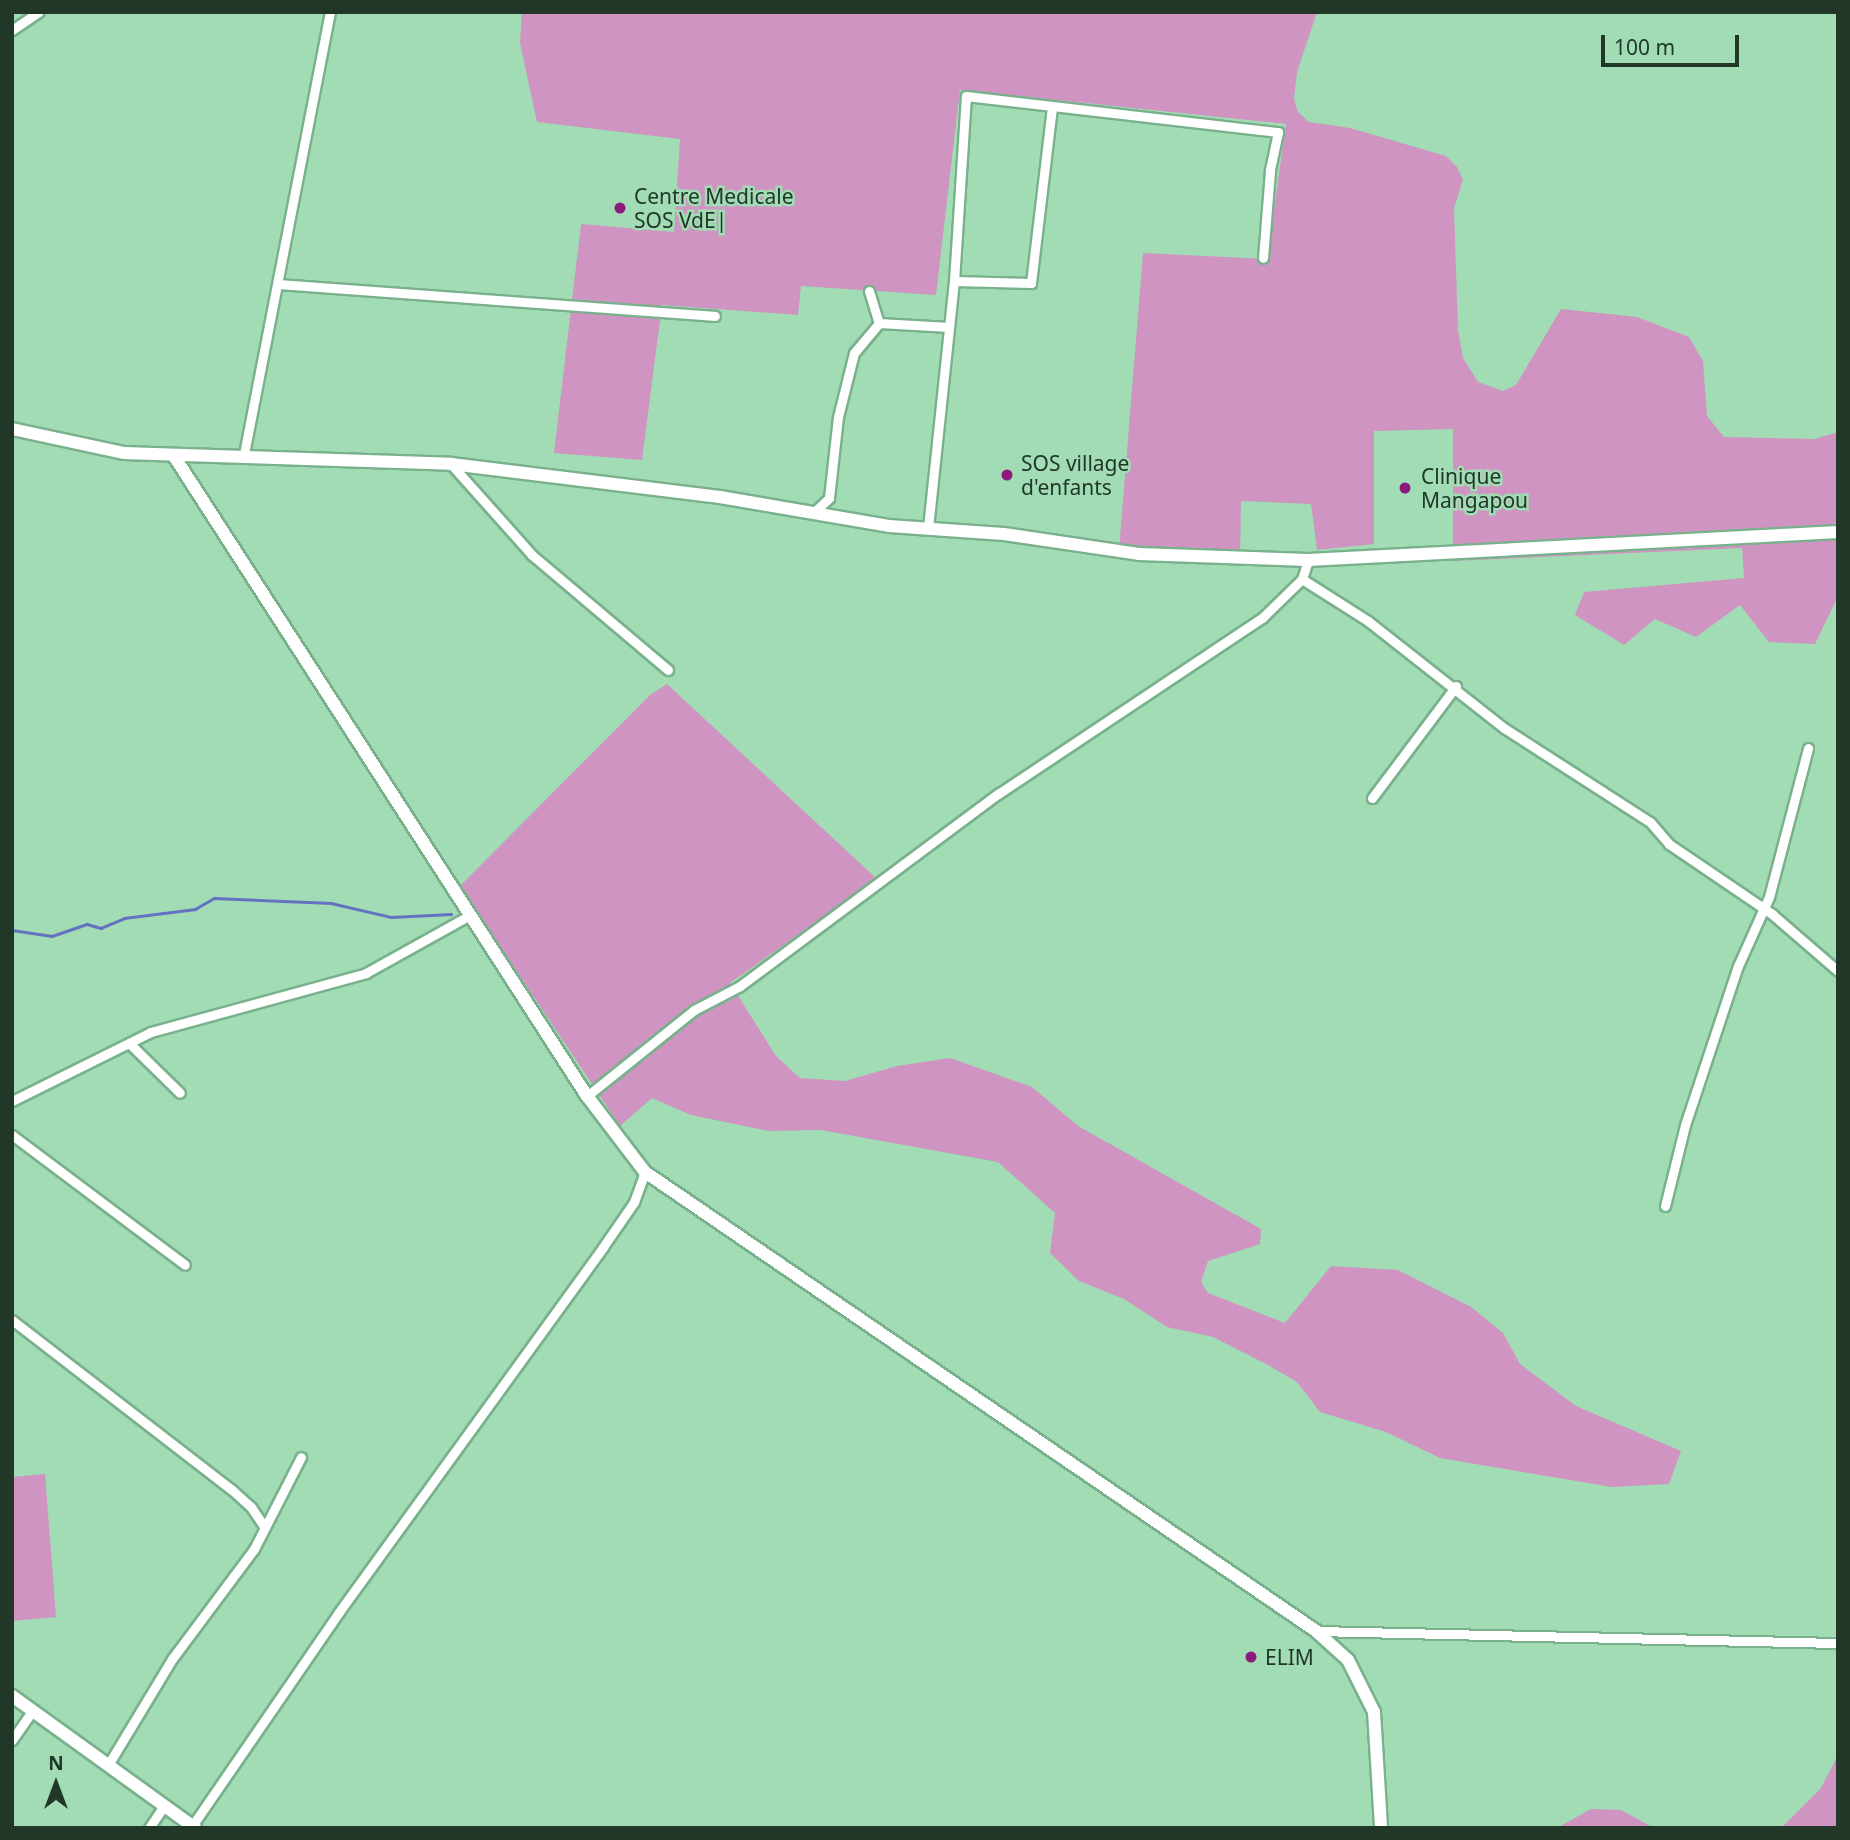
<!DOCTYPE html>
<html>
<head>
<meta charset="utf-8">
<style>
  body { margin:0 }
  #map { position:relative; width:1850px; height:1840px; overflow:hidden; background:#a1dcb5; font-family:"Noto Sans",sans-serif }
  div>[style] { position:absolute }
  .green>* { inset:0; background:#cf94c1 }
  .stream>* { height:2.5px; margin:-1.25px; padding:0 1.25px; transform-origin:1.25px; border-radius:1.25px; background:#6572c2 }
  .roads { filter:drop-shadow(2px 0 #79b18c) drop-shadow(-2px 0 #79b18c) drop-shadow(0 2px #79b18c) drop-shadow(0 -2px #79b18c) }
  .street>* { height:9px; margin:-4.5px; padding:0 4.5px; transform-origin:4.5px; border-radius:4.5px; background:#fff }
  .secondary>* { height:12px; margin:-6px; padding:0 6px; transform-origin:6px; border-radius:6px; background:#fff }
  .dots>* { width:19px; height:19px; translate:-50% -50%; box-sizing:border-box; border:4px solid #a1dcb5; border-radius:50% }
  span { translate:-50% -50%; white-space:nowrap; text-align:center; line-height:1.15; -webkit-text-stroke:5px #a1dcb5; paint-order:stroke }
  .poi-label { font-size:21px; color:#213829 }
  .left { translate:0 -50%; text-align:left }
  .frame { position:absolute; inset:0; border:14px solid #213829; pointer-events:none }
  .north { position:absolute; left:21px; top:1749px; width:70px; height:70px; -webkit-text-stroke:5px #a1dcb5; paint-order:stroke; rotate:0deg; font-size:19px; font-weight:700; line-height:28px; text-align:center; color:#213829 }
  .north::after { content:''; display:block; margin:auto; width:24px; height:32px; background:#213829; clip-path:polygon(50% 0,100% 100%,50% 72%,0 100%) }
  .scale { position:absolute; left:1601px; top:35px; width:138px; height:32px; box-sizing:border-box; border:4px solid #213829; border-top:0; padding-left:9px; font-size:21px; line-height:24px; white-space:nowrap; color:#213829; -webkit-text-stroke:5px #a1dcb5; paint-order:stroke }
</style>
</head>
<body>
<div id="map">
  <div class="green">
    <i style="clip-path:polygon(522px 12px,1317px 12px,1297px 72px,1294px 99px,1298px 112px,1309px 122px,1350px 128px,1446px 156px,1457px 167px,1463px 180px,1454px 208px,1458px 330px,1463px 358px,1478px 382px,1503px 391px,1516px 385px,1561px 309px,1637px 317px,1689px 337px,1703px 361px,1707px 416px,1724px 437px,1815px 439px,1838px 432px,1838px 596px,1815px 644px,1769px 642px,1740px 605px,1696px 637px,1655px 619px,1624px 645px,1575px 615px,1584px 592px,1744px 578px,1742px 548px,1453px 561px,1453px 429px,1374px 431px,1374px 544px,1317px 550px,1311px 504px,1241px 501px,1240px 563px,1119px 550px,1143px 253px,1267px 259px,1286px 124px,960px 90px,936px 295px,801px 286px,798px 315px,662px 305px,642px 460px,554px 453px,581px 224px,674px 232px,680px 139px,537px 122px,520px 43px)"></i>
    <i style="clip-path:polygon(667px 684px,877px 879px,730px 983px,776px 1056px,800px 1078px,845px 1081px,897px 1066px,950px 1058px,1032px 1087px,1078px 1126px,1261px 1229px,1260px 1244px,1208px 1261px,1201px 1282px,1208px 1293px,1285px 1323px,1331px 1266px,1398px 1270px,1471px 1307px,1503px 1333px,1520px 1364px,1576px 1406px,1681px 1451px,1669px 1484px,1612px 1487px,1440px 1458px,1386px 1432px,1320px 1412px,1297px 1382px,1268px 1365px,1213px 1337px,1167px 1327px,1124px 1299px,1079px 1281px,1050px 1253px,1055px 1213px,998px 1162px,821px 1130px,769px 1131px,691px 1115px,652px 1098px,620px 1126px,460px 886px,650px 695px)"></i>
    <i style="clip-path:polygon(45px 1474px,56px 1617px,12px 1621px,12px 1477px)"></i>
    <i style="clip-path:polygon(1838px 1755px,1838px 1828px,1781px 1828px,1821px 1788px)"></i>
    <i style="clip-path:polygon(1591px 1809px,1621px 1810px,1654px 1828px,1557px 1828px)"></i>
  </div>
  <div class="stream">
    <i style="left:12px;top:930px;width:40px;rotate:8.5deg"></i>
    <i style="left:52px;top:936px;width:37px;rotate:-19deg"></i>
    <i style="left:87px;top:924px;width:15px;rotate:16deg"></i>
    <i style="left:101px;top:928px;width:25px;rotate:-23deg"></i>
    <i style="left:124px;top:918px;width:72px;rotate:-7.2deg"></i>
    <i style="left:195px;top:909px;width:22px;rotate:-30deg"></i>
    <i style="left:214px;top:898px;width:117px;rotate:2.4deg"></i>
    <i style="left:331px;top:903px;width:62px;rotate:13.1deg"></i>
    <i style="left:391px;top:917px;width:60px;rotate:-2.9deg"></i>
  </div>
  <div class="roads">
    <div class="street">
      <i style="left:12px;top:30px;width:32px;rotate:-34deg"></i>
      <i style="left:954px;top:281px;width:77px;rotate:1.5deg"></i>
      <i style="left:1031px;top:283px;width:176px;rotate:-83.2deg"></i>
      <i style="left:279px;top:284px;width:437px;rotate:4.2deg"></i>
      <i style="left:869px;top:291px;width:34px;rotate:73deg"></i>
      <i style="left:244px;top:454px;width:450px;rotate:-79deg"></i>
      <i style="left:451px;top:464px;width:122px;rotate:48.3deg"></i>
      <i style="left:532px;top:555px;width:178px;rotate:40.2deg"></i>
      <i style="left:813px;top:513px;width:22px;rotate:-43deg"></i>
      <i style="left:829px;top:498px;width:81px;rotate:-83.7deg"></i>
      <i style="left:838px;top:417px;width:66px;rotate:-76deg"></i>
      <i style="left:854px;top:353px;width:39px;rotate:-50deg"></i>
      <i style="left:879px;top:323px;width:70px;rotate:3.3deg"></i>
      <i style="left:928px;top:528px;width:248px;rotate:-84deg"></i>
      <i style="left:954px;top:281px;width:185px;rotate:-86.3deg"></i>
      <i style="left:966px;top:96px;width:314px;rotate:6.6deg"></i>
      <i style="left:1278px;top:132px;width:40px;rotate:102deg"></i>
      <i style="left:1270px;top:171px;width:87px;rotate:94.6deg"></i>
      <i style="left:1302px;top:579px;width:78px;rotate:32.5deg"></i>
      <i style="left:1368px;top:621px;width:173px;rotate:38.2deg"></i>
      <i style="left:1504px;top:728px;width:174px;rotate:32.8deg"></i>
      <i style="left:1650px;top:822px;width:29px;rotate:49deg"></i>
      <i style="left:1669px;top:844px;width:125px;rotate:34.2deg"></i>
      <i style="left:1772px;top:914px;width:87px;rotate:40.8deg"></i>
      <i style="left:1372px;top:798px;width:140px;rotate:-53.1deg"></i>
      <i style="left:129px;top:1043px;width:71px;rotate:44.4deg"></i>
      <i style="left:587px;top:1096px;width:137px;rotate:-38.8deg"></i>
      <i style="left:694px;top:1010px;width:52px;rotate:-27.6deg"></i>
      <i style="left:740px;top:986px;width:322px;rotate:-36.7deg"></i>
      <i style="left:998px;top:794px;width:317px;rotate:-33.7deg"></i>
      <i style="left:1262px;top:618px;width:56px;rotate:-44.3deg"></i>
      <i style="left:1302px;top:579px;width:20px;rotate:-72deg"></i>
      <i style="left:12px;top:1101px;width:155px;rotate:-26.4deg"></i>
      <i style="left:151px;top:1032px;width:223px;rotate:-15.3deg"></i>
      <i style="left:366px;top:973px;width:119px;rotate:-29.1deg"></i>
      <i style="left:12px;top:1135px;width:216px;rotate:36.9deg"></i>
      <i style="left:1665px;top:1206px;width:83px;rotate:-76.1deg"></i>
      <i style="left:1685px;top:1125px;width:168px;rotate:-71.6deg"></i>
      <i style="left:1738px;top:966px;width:76px;rotate:-65.8deg"></i>
      <i style="left:1769px;top:897px;width:154px;rotate:-75.3deg"></i>
      <i style="left:12px;top:1320px;width:277px;rotate:37.7deg"></i>
      <i style="left:231px;top:1489px;width:27px;rotate:42deg"></i>
      <i style="left:251px;top:1507px;width:22px;rotate:56deg"></i>
      <i style="left:1316px;top:1631px;width:522px;rotate:1.32deg"></i>
      <i style="left:12px;top:1740px;width:35px;rotate:-55deg"></i>
      <i style="left:108px;top:1765px;width:124px;rotate:-58.9deg"></i>
      <i style="left:172px;top:1659px;width:137px;rotate:-53.3deg"></i>
      <i style="left:254px;top:1549px;width:103px;rotate:-62.9deg"></i>
      <i style="left:192px;top:1826px;width:260px;rotate:-55.5deg"></i>
      <i style="left:339px;top:1612px;width:450px;rotate:-54.1deg"></i>
      <i style="left:603px;top:1247px;width:55px;rotate:-55.4deg"></i>
      <i style="left:634px;top:1202px;width:32px;rotate:-70deg"></i>
      <i style="left:149px;top:1828px;width:27px;rotate:-56deg"></i>
    </div>
    <div class="secondary">
      <i style="left:12px;top:429px;width:115px;rotate:12.1deg"></i>
      <i style="left:124px;top:453px;width:327px;rotate:1.9deg"></i>
      <i style="left:451px;top:464px;width:271px;rotate:7deg"></i>
      <i style="left:720px;top:497px;width:171px;rotate:9.7deg"></i>
      <i style="left:889px;top:526px;width:115px;rotate:4deg"></i>
      <i style="left:1004px;top:534px;width:136px;rotate:8.4deg"></i>
      <i style="left:1139px;top:554px;width:169px;rotate:2deg"></i>
      <i style="left:1308px;top:560px;width:531px;rotate:-3.02deg"></i>
      <i style="left:174px;top:456px;width:762px;rotate:57.17deg"></i>
      <i style="left:587px;top:1096px;width:96px;rotate:52.7deg"></i>
      <i style="left:645px;top:1172px;width:813px;rotate:34.37deg"></i>
      <i style="left:1316px;top:1631px;width:43px;rotate:42.2deg"></i>
      <i style="left:1348px;top:1660px;width:58px;rotate:63.4deg"></i>
      <i style="left:1374px;top:1712px;width:116px;rotate:86.5deg"></i>
      <i style="left:12px;top:1696px;width:226px;rotate:35.8deg"></i>
    </div>
  </div>
  <div class="dots">
    <i style="left:620px;top:208px;background:#8d1b7d"></i>
    <i style="left:1007px;top:475px;background:#8d1b7d"></i>
    <i style="left:1405px;top:488px;background:#8d1b7d"></i>
    <i style="left:1251px;top:1657px;background:#8d1b7d"></i>
  </div>
  <div class="poi-label">
    <span class="left" style="left:634px;top:208px">Centre Medicale<br>SOS VdE|</span>
    <span class="left" style="left:1021px;top:475px">SOS village<br>d'enfants</span>
    <span class="left" style="left:1421px;top:488px">Clinique<br>Mangapou</span>
    <span class="left" style="left:1265px;top:1657px">ELIM</span>
  </div>
  <div class="frame"></div>
  <div class="north">N</div>
  <div class="scale">100 m</div>
</div>
</body>
</html>
